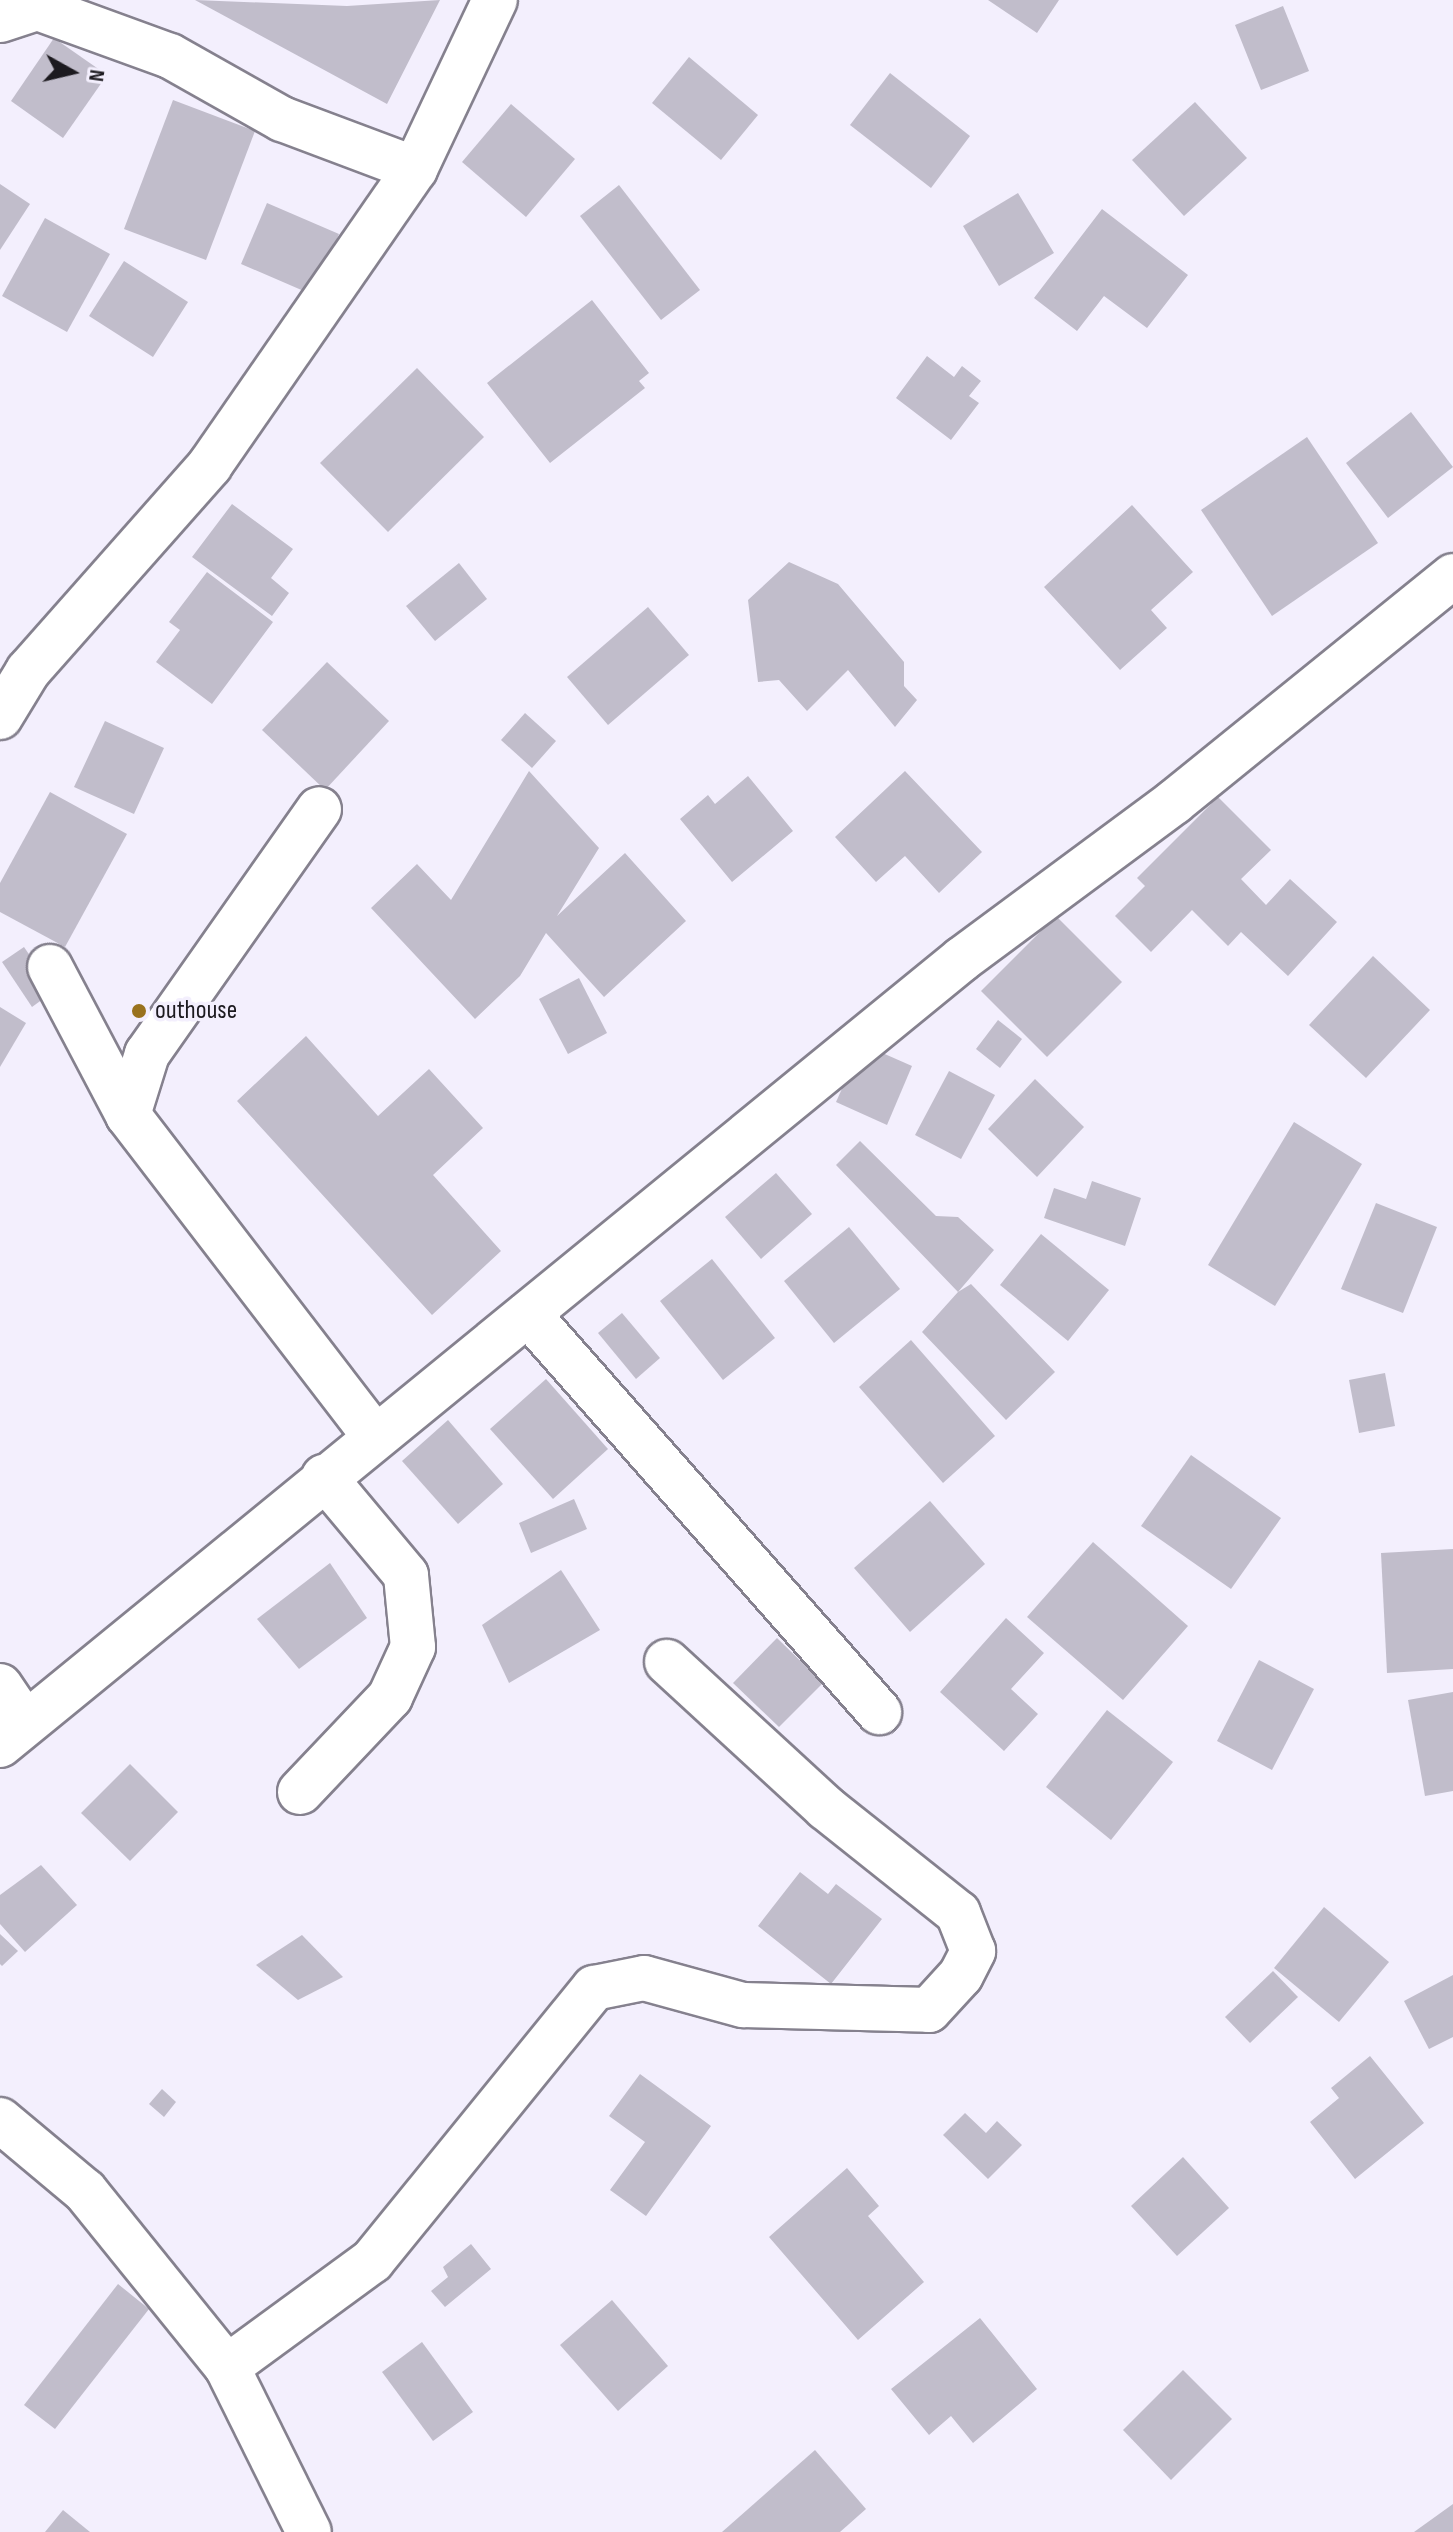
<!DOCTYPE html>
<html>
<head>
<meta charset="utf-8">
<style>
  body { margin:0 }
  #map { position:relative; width:1453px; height:2532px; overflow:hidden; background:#f3effd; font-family:"Sofia Sans Condensed",sans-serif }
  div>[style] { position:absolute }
  .building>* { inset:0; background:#c1bdcb }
  .roads { filter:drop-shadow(2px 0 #85818e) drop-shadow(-2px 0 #85818e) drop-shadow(0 2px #85818e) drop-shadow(0 -2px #85818e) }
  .minor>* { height:44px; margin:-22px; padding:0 22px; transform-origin:22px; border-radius:22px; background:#fff }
  .major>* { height:44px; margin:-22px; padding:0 22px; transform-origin:22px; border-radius:22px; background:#fff }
  .dots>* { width:22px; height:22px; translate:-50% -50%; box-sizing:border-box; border:4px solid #f3effd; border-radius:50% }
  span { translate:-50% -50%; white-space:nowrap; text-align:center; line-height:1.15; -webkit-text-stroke:7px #f3effd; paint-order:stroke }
  .poi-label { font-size:26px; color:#1c1a1f }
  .left { translate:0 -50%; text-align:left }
  .north { position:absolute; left:32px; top:32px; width:80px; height:80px; -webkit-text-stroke:6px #f3effd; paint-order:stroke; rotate:98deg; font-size:22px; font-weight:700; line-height:32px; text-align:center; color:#1c1a1f }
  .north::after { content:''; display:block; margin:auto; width:28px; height:36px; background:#1c1a1f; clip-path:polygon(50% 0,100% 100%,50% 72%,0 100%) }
</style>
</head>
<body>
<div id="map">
  <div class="building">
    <i style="clip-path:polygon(195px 0,347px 6px,440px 0,387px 104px)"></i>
    <i style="clip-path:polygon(988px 0,1059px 0,1037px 33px)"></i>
    <i style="clip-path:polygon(1283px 6px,1309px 71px,1261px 90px,1235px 25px)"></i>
    <i style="clip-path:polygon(54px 38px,107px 75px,63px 138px,11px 101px)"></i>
    <i style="clip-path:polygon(689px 57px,758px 115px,721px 160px,652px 103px)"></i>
    <i style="clip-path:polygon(890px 73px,970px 136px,931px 188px,850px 125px)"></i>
    <i style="clip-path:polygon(173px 100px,255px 131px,206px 260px,124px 229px)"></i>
    <i style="clip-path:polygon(1195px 102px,1247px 158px,1184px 216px,1132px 160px)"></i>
    <i style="clip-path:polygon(511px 104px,575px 159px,526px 217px,462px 162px)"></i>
    <i style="clip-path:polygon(0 184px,30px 204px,0 250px)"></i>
    <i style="clip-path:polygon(619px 185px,700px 290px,661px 320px,580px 216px)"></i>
    <i style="clip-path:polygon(1018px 193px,1054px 253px,999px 286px,963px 226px)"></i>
    <i style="clip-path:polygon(267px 203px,339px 234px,313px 295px,241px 264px)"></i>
    <i style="clip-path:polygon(1102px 209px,1188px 275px,1147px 328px,1104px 296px,1077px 331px,1034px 298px)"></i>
    <i style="clip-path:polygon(45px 218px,110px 254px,67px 332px,2px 296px)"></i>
    <i style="clip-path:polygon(124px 261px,188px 302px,153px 357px,89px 316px)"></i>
    <i style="clip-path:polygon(592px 300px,649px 373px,639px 381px,645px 388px,550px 463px,487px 383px)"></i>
    <i style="clip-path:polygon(927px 356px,954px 377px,962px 366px,981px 381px,969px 396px,979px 403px,951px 440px,896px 398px)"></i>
    <i style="clip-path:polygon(417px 368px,484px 437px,388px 532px,320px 463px)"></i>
    <i style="clip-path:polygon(1411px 412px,1453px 467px,1388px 518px,1346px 463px)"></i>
    <i style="clip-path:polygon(1307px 437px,1378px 543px,1272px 616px,1201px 510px)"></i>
    <i style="clip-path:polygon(232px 504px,293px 549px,271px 578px,289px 593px,272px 616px,192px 557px)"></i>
    <i style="clip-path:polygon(1132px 505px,1193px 572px,1151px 610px,1167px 628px,1120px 670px,1044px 587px)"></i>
    <i style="clip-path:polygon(789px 562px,838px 584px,904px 662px,904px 686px,917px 700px,895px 727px,848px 670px,807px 711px,779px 680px,758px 682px,748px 600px)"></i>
    <i style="clip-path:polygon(459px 563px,487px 599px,435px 641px,406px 606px)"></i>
    <i style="clip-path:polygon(207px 572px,273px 622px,212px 704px,156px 662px,180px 630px,169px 622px)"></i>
    <i style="clip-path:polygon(648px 607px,689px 655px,608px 725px,567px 677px)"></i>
    <i style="clip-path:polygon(327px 662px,389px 721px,325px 790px,262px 730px)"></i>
    <i style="clip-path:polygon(525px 713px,556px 741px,532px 768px,501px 740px)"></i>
    <i style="clip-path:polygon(105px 721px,164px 748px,134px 814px,74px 787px)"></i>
    <i style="clip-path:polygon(529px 771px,599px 848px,557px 916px,625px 853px,686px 921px,604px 997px,546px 933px,520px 976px,475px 1019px,371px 908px,417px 864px,451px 900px)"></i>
    <i style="clip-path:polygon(905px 771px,982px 852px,939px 893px,905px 856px,876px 882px,835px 837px)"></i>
    <i style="clip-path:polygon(748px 776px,793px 831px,732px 882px,680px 819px,708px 795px,715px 804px)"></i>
    <i style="clip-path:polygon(50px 792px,127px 834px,65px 947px,0 912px,0 883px)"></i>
    <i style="clip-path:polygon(1218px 797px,1271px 850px,1241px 879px,1266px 905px,1290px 879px,1337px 922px,1288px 976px,1241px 932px,1228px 946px,1192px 910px,1151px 952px,1115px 916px,1145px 886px,1137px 878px)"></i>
    <i style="clip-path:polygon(1056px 916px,1122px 982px,1047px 1057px,981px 991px)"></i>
    <i style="clip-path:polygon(24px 947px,54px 991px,32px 1007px,2px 962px)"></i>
    <i style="clip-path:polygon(1373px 956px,1430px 1010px,1366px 1078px,1309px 1025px)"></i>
    <i style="clip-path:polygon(579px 978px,607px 1033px,568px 1054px,539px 999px)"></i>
    <i style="clip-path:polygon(132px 1004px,146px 1006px,145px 1018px,131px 1017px)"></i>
    <i style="clip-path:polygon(0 1007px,26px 1023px,0 1067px)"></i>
    <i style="clip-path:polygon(998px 1020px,1022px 1039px,1000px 1068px,976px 1049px)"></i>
    <i style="clip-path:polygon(306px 1036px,378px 1116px,429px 1069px,483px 1128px,433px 1175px,501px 1251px,432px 1315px,237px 1101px)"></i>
    <i style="clip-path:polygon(862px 1044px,912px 1066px,887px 1125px,836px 1102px)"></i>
    <i style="clip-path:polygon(949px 1071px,995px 1095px,961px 1159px,915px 1135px)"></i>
    <i style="clip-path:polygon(1035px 1079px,1084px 1127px,1037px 1177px,988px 1129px)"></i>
    <i style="clip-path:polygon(1294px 1122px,1362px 1164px,1275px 1306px,1208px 1265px)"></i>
    <i style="clip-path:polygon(860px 1141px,936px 1216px,958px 1217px,994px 1250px,958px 1292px,971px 1284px,1055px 1372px,1006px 1420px,922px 1332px,958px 1292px,836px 1165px)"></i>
    <i style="clip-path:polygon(776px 1173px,812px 1214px,761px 1259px,725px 1217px)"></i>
    <i style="clip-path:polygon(1092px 1181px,1141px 1198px,1125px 1246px,1044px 1218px,1054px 1188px,1086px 1199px)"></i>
    <i style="clip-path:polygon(1376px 1203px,1437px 1227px,1403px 1313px,1341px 1289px)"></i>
    <i style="clip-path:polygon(849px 1227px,900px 1289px,834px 1343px,784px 1281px)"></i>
    <i style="clip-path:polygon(1041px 1234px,1109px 1290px,1068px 1341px,1000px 1285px)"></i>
    <i style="clip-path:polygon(712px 1259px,775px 1338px,723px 1380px,660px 1301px)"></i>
    <i style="clip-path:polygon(622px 1313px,660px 1358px,636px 1379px,598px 1333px)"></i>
    <i style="clip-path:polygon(911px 1340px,995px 1436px,943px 1483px,859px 1387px)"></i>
    <i style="clip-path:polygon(1385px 1373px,1395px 1426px,1359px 1433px,1349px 1380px)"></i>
    <i style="clip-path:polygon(546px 1379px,608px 1449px,553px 1499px,490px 1429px)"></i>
    <i style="clip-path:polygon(448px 1420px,503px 1484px,458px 1524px,402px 1461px)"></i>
    <i style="clip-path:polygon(1191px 1455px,1281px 1518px,1231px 1589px,1141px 1526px)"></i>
    <i style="clip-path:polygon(574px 1499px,587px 1529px,531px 1553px,519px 1523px)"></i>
    <i style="clip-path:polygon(930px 1501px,985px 1564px,910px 1632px,854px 1568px)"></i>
    <i style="clip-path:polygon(1093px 1542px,1188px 1626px,1123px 1700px,1027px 1617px)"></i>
    <i style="clip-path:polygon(1453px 1549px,1453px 1669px,1387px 1673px,1381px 1553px)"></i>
    <i style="clip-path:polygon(330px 1563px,367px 1618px,299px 1669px,257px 1619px)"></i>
    <i style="clip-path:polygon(561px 1570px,600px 1630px,509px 1683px,482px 1625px)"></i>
    <i style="clip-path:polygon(1006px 1618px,1044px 1653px,1011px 1689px,1038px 1714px,1004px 1751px,940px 1692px)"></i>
    <i style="clip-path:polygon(777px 1638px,823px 1683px,779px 1727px,733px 1683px)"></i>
    <i style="clip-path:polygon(1259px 1660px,1314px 1689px,1272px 1770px,1217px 1741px)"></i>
    <i style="clip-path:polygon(1453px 1692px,1453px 1791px,1425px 1796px,1408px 1700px)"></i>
    <i style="clip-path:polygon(1107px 1710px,1173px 1762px,1111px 1840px,1046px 1787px)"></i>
    <i style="clip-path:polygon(130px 1764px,178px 1812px,130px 1861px,81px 1813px)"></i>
    <i style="clip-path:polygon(41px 1865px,77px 1905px,25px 1952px,0 1924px,0 1895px)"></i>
    <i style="clip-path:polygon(800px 1872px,828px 1894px,836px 1884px,882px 1919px,831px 1984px,758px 1926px)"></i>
    <i style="clip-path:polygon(1324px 1907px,1389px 1962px,1339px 2022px,1274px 1968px)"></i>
    <i style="clip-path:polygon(0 1934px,18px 1951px,2px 1966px,0 1964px)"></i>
    <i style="clip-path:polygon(302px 1935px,343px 1977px,298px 2000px,256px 1965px)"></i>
    <i style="clip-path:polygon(1273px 1971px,1298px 1997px,1250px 2043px,1225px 2017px)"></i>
    <i style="clip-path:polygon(1453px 1975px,1453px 2037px,1429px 2049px,1404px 2001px)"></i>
    <i style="clip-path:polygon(1370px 2056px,1424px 2123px,1355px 2179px,1310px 2122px,1339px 2098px,1331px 2088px)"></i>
    <i style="clip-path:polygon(640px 2074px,711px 2126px,646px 2216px,610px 2190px,645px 2142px,609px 2116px)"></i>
    <i style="clip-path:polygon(162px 2089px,176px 2102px,164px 2117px,149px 2104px)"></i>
    <i style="clip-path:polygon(965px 2113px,986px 2133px,997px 2121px,1022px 2145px,988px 2179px,943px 2135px)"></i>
    <i style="clip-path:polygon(1183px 2157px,1229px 2208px,1177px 2256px,1131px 2206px)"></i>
    <i style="clip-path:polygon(847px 2168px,879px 2206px,868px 2216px,924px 2282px,858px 2340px,769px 2237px)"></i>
    <i style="clip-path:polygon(471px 2244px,491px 2269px,445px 2307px,431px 2291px,448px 2277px,443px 2267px)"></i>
    <i style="clip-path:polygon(118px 2284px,149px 2309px,55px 2429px,24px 2405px)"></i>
    <i style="clip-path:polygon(612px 2300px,668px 2366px,618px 2411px,560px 2345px)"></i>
    <i style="clip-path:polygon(980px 2318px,1037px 2389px,973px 2443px,951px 2416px,929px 2435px,891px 2389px)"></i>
    <i style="clip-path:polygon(422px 2342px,473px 2412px,433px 2441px,382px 2372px)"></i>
    <i style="clip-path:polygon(1183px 2370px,1232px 2419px,1171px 2480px,1123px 2430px)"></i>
    <i style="clip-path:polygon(815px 2450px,866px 2509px,840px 2532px,722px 2532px)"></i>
    <i style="clip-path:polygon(1453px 2504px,1453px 2532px,1414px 2532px)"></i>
    <i style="clip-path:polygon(63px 2510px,90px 2532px,45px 2532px)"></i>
  </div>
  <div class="roads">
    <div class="minor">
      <i style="left:0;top:20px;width:40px;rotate:-18deg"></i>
      <i style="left:38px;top:8px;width:140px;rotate:20deg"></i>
      <i style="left:170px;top:56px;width:129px;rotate:29.4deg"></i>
      <i style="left:282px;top:119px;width:142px;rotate:20.6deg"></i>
      <i style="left:0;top:717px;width:54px;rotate:-58.7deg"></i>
      <i style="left:28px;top:671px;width:275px;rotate:-48.5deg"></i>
      <i style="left:210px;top:465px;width:360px;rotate:-55.3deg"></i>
      <i style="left:415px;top:169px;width:187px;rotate:-64.7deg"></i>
      <i style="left:50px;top:967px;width:167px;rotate:62.2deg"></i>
      <i style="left:128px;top:1115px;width:404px;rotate:52.5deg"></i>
      <i style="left:128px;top:1115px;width:64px;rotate:-72.7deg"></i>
      <i style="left:147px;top:1054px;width:299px;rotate:-54.9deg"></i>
      <i style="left:528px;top:1314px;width:531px;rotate:48.59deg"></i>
      <i style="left:0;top:1686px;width:45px;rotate:56deg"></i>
      <i style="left:0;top:1745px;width:1242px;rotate:-39.25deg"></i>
      <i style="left:962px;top:959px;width:264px;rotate:-36.5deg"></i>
      <i style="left:1174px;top:802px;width:359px;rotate:-39deg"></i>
      <i style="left:300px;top:1792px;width:131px;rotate:-46.5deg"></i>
      <i style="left:390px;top:1697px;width:55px;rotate:-65.3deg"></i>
      <i style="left:413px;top:1647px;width:72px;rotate:-95.6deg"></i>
      <i style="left:406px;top:1575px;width:128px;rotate:-129.9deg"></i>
      <i style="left:227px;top:2367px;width:180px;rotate:-36.2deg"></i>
      <i style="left:372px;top:2261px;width:352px;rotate:-50.9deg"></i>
      <i style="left:594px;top:1988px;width:51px;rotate:-11.3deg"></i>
      <i style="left:644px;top:1978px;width:103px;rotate:15.3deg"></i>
      <i style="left:743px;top:2005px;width:186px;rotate:1.5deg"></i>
      <i style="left:929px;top:2010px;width:47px;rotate:-47.6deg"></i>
      <i style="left:961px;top:1975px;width:27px;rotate:-63deg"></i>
      <i style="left:973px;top:1951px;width:41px;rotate:-111.5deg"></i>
      <i style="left:958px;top:1913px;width:169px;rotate:-141.5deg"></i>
      <i style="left:826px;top:1808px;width:216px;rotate:-137.4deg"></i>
    </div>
    <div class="major">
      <i style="left:0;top:2120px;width:111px;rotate:39.9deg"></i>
      <i style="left:85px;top:2191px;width:226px;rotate:51.1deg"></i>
      <i style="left:227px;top:2367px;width:184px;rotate:63.6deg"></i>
    </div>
  </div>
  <div class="dots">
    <i style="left:139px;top:1011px;background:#99721d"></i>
  </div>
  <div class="poi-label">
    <span class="left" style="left:155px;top:1011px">outhouse</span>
  </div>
  <div class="north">N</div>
</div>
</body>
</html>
